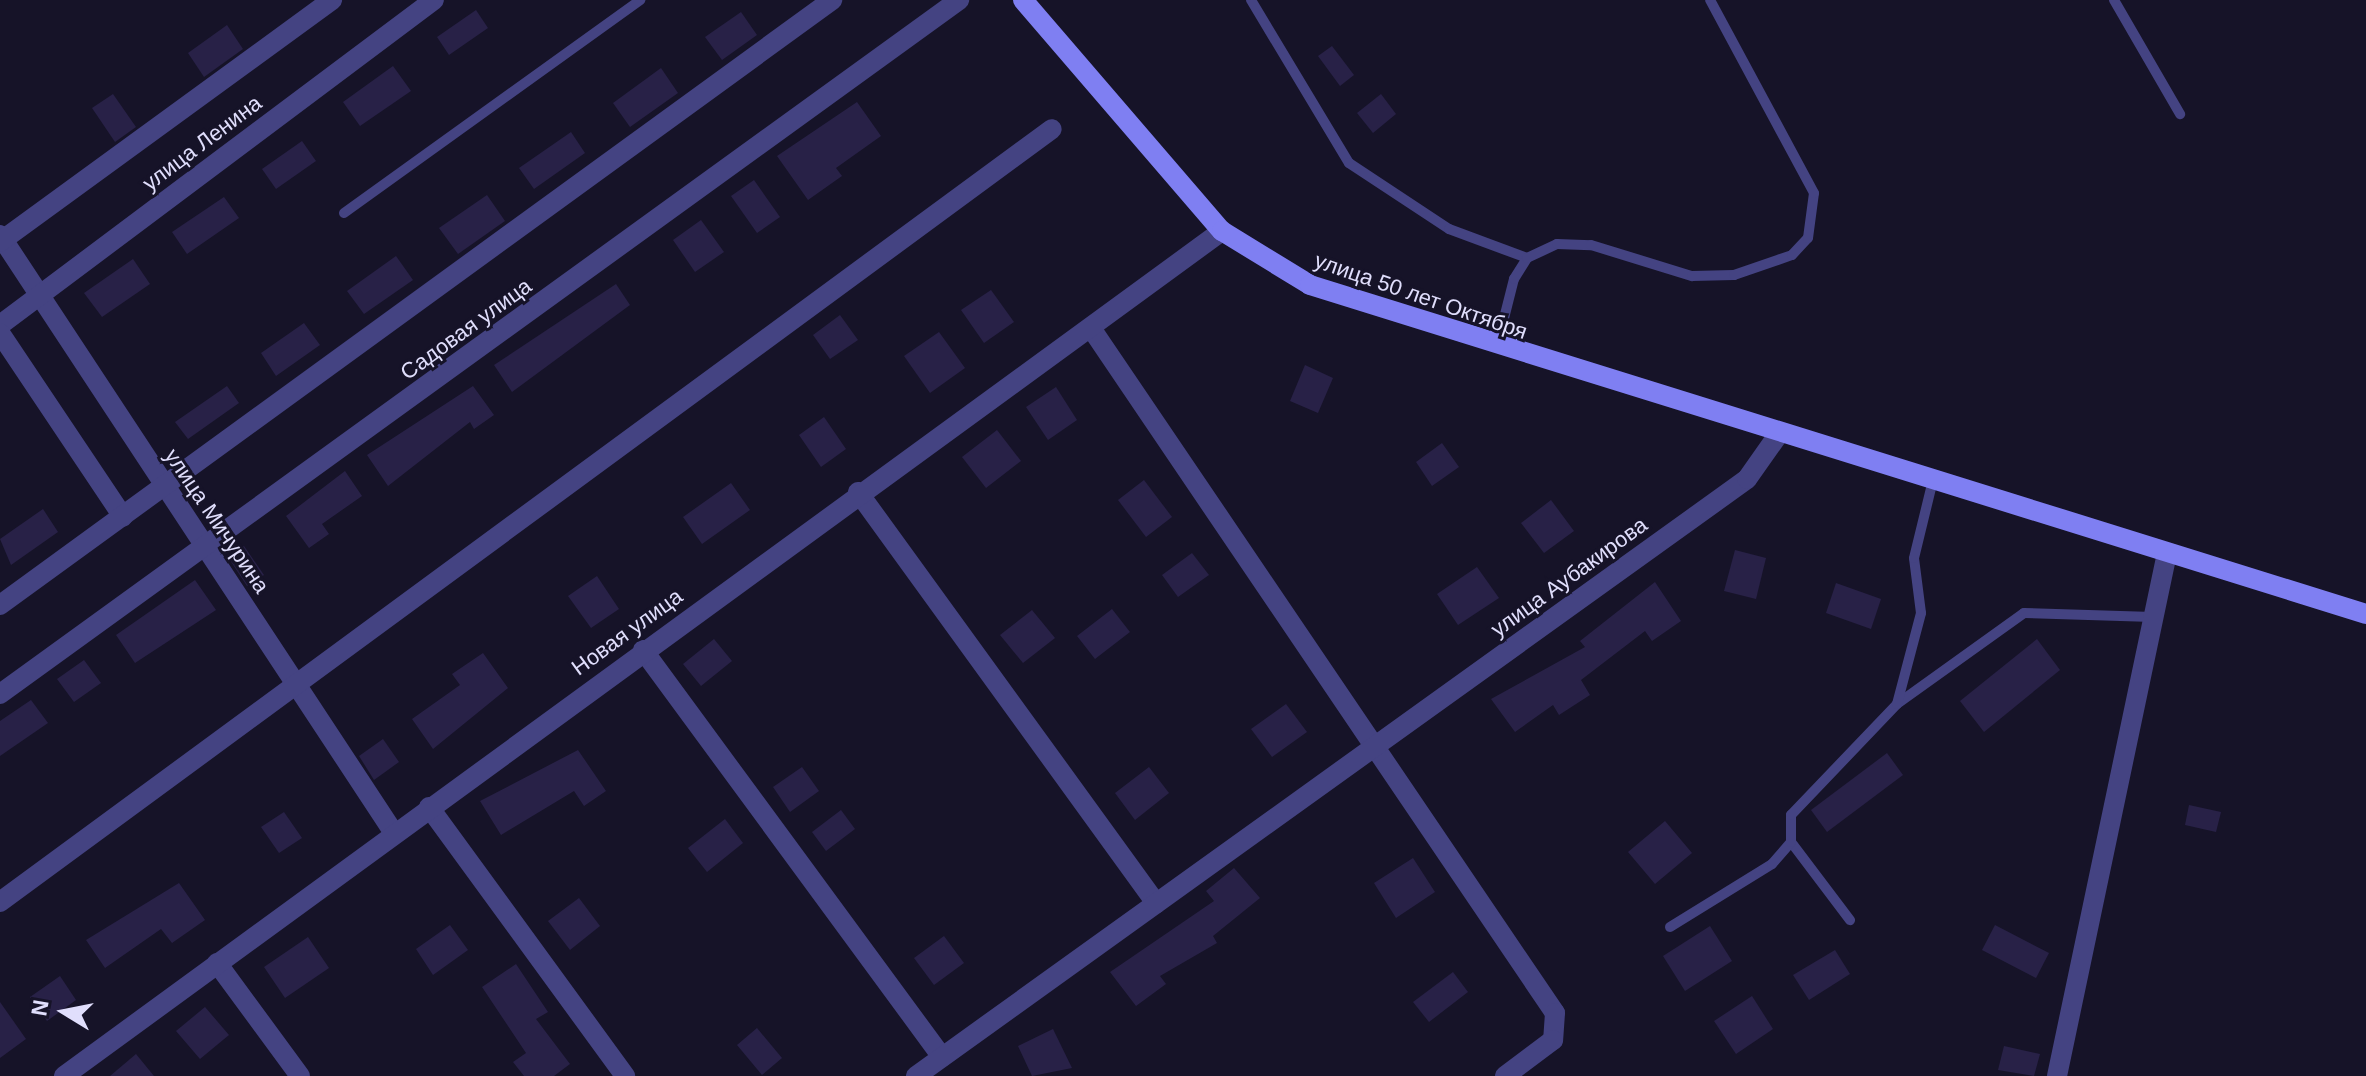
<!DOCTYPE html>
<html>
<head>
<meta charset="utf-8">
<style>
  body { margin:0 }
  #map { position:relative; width:2366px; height:1076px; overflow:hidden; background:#161328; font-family:Arial,sans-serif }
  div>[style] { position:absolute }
  .building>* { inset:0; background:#282147 }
  .service>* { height:10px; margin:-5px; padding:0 5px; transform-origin:5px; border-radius:5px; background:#444382 }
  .minor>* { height:20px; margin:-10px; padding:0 10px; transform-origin:10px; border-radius:10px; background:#444382 }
  .secondary>* { height:20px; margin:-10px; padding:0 10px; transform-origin:10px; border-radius:10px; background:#7f7ff2 }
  span { translate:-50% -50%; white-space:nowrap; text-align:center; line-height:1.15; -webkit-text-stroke:6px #161328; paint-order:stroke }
  .street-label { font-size:22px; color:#e0defc }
  .north { position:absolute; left:24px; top:972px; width:80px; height:80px; -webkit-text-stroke:6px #161328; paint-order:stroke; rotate:280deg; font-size:22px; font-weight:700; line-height:32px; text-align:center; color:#e0defc }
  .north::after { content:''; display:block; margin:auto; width:28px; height:36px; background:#e0defc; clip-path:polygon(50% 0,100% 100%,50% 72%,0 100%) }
</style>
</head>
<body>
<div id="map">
  <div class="building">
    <i style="clip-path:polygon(476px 10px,488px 28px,449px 55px,437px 37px)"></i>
    <i style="clip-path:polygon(741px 12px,757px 35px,722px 60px,705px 37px)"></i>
    <i style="clip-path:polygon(227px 25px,243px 49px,204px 77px,188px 53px)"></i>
    <i style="clip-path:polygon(1332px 46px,1354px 75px,1340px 86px,1318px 56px)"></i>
    <i style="clip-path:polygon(393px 66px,411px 91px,360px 126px,343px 102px)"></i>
    <i style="clip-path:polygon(661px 68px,678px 93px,630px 127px,613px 103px)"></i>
    <i style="clip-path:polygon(113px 94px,136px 127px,115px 142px,92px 108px)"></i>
    <i style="clip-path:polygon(1381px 94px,1396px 114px,1373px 133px,1357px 113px)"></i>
    <i style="clip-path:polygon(857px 102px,881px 136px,836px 168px,842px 176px,808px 200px,777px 156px)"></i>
    <i style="clip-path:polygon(571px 132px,585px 153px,534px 189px,519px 168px)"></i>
    <i style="clip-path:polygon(302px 141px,316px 161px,276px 189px,262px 169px)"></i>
    <i style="clip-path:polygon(754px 180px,780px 217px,757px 233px,731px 196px)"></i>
    <i style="clip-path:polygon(487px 195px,505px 221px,458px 254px,439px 228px)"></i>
    <i style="clip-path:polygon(224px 197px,239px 218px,187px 254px,172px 232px)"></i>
    <i style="clip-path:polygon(701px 220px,724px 252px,695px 272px,673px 240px)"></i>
    <i style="clip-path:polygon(396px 256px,413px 280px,364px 314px,347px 291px)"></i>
    <i style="clip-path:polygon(133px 259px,150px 284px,102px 317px,84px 293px)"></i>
    <i style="clip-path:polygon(616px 284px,630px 305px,512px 392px,494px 365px)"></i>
    <i style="clip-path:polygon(991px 290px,1014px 322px,984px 343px,961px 310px)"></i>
    <i style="clip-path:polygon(840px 315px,858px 340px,830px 359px,813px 335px)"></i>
    <i style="clip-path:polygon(304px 323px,320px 345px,276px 376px,261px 353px)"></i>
    <i style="clip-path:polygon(939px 332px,965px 368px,930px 393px,904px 356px)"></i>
    <i style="clip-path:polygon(1305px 365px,1333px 378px,1318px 413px,1290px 401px)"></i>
    <i style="clip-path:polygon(227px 386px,239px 403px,188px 439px,175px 422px)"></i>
    <i style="clip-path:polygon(473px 386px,494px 415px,474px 429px,470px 422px,388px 486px,367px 455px)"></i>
    <i style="clip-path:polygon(1056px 387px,1077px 420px,1048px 440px,1026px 407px)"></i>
    <i style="clip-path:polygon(824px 417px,846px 449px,821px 467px,799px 435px)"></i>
    <i style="clip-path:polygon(997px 430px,1021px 461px,986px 488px,962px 457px)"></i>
    <i style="clip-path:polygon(1442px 443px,1459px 467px,1432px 486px,1416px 462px)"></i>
    <i style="clip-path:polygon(345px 471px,362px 496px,322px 524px,329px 534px,309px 548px,286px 516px)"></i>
    <i style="clip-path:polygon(1144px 480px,1172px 517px,1146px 537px,1118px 500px)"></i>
    <i style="clip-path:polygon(731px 483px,750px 510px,702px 544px,683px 517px)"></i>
    <i style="clip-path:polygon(1551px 500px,1574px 531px,1544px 553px,1521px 523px)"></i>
    <i style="clip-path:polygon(43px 509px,58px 532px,11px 565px,0 539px)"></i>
    <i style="clip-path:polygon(244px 546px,264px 575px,247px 586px,228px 557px)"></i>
    <i style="clip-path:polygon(1735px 550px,1766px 558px,1756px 599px,1724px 591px)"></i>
    <i style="clip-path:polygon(1192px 553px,1209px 575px,1178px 597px,1162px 575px)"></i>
    <i style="clip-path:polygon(1477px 567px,1499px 598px,1458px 625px,1437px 594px)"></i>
    <i style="clip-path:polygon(597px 576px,619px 609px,591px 628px,568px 596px)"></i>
    <i style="clip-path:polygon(195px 580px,216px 610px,135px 663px,116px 635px)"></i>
    <i style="clip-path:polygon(1655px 582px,1681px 621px,1652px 641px,1645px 631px,1581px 680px,1590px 695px,1559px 715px,1553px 705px,1515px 732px,1491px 699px,1585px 647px,1580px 641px)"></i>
    <i style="clip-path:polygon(1836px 583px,1881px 599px,1871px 629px,1826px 613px)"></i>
    <i style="clip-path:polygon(1112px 609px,1130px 632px,1095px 659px,1077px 636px)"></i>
    <i style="clip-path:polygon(1032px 610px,1055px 638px,1023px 663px,1000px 635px)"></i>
    <i style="clip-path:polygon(714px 639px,732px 661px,701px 686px,683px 664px)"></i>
    <i style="clip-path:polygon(2037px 639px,2060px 670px,1984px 732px,1960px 701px)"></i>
    <i style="clip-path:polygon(483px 653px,508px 688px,433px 749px,412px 719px,460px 685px,452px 674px)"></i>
    <i style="clip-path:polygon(84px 660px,101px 683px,74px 702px,57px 679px)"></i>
    <i style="clip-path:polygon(31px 700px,48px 723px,0 756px,0 721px)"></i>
    <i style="clip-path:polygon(1286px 704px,1307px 732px,1272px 757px,1251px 729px)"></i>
    <i style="clip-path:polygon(383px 739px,399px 762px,374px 780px,359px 756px)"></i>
    <i style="clip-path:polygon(578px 750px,606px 791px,584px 806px,574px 791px,501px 835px,480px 801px)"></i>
    <i style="clip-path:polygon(1887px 753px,1903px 775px,1827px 832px,1811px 810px)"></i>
    <i style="clip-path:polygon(802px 767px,819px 791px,790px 812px,773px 787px)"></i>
    <i style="clip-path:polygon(1149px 767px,1169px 793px,1135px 820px,1115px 793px)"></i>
    <i style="clip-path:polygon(2189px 805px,2221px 812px,2216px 832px,2185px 825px)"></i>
    <i style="clip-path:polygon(841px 810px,855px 829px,826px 851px,812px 832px)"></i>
    <i style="clip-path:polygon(284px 812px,302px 838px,279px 853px,261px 827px)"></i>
    <i style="clip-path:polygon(725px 819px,743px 843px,707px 872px,688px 848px)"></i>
    <i style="clip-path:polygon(1665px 821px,1692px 853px,1655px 884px,1628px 852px)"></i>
    <i style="clip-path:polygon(1413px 858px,1435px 892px,1396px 918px,1374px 883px)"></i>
    <i style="clip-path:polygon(1234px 868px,1260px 898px,1213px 936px,1217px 943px,1160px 976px,1166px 984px,1136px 1006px,1110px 972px,1214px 901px,1206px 891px)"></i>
    <i style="clip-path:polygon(179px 883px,205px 920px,172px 943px,161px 929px,105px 968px,86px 940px)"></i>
    <i style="clip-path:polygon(579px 898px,600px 926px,570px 950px,548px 921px)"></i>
    <i style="clip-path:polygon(450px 925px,468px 950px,433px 975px,416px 949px)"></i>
    <i style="clip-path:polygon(1995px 925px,2049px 953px,2036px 978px,1982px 950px)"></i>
    <i style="clip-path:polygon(1710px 926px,1732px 961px,1685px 991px,1663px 956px)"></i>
    <i style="clip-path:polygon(944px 936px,964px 963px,934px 985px,914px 958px)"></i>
    <i style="clip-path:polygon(308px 937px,329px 968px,285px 998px,264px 967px)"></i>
    <i style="clip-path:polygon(1835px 950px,1850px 974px,1809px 1000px,1793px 975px)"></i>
    <i style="clip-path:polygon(516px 964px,548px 1012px,536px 1019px,570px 1064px,554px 1076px,524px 1076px,513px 1062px,526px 1053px,482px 987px)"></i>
    <i style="clip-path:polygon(1453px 972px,1468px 992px,1429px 1022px,1413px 1002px)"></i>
    <i style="clip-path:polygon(60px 976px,76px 1000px,47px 1021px,30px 997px)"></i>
    <i style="clip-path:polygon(1752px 996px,1773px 1029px,1736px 1054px,1714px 1021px)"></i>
    <i style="clip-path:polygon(0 1002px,26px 1039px,0 1058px)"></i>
    <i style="clip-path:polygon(205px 1007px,229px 1035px,200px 1059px,176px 1031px)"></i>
    <i style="clip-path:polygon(757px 1028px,782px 1058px,762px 1075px,737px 1045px)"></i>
    <i style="clip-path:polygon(1053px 1029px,1072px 1068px,1032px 1076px,1018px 1046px)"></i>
    <i style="clip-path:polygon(2004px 1046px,2040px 1054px,2034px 1076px,1998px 1070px)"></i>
    <i style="clip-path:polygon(136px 1054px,154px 1076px,110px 1076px)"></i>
  </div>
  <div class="service">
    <i style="left:1251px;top:0;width:190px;rotate:59deg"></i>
    <i style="left:1349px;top:163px;width:120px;rotate:33.4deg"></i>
    <i style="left:1449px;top:229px;width:83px;rotate:20.4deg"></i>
    <i style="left:2114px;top:0;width:132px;rotate:59.9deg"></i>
    <i style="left:344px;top:213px;width:365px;rotate:-35.7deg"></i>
    <i style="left:1497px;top:346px;width:69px;rotate:-75.8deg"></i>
    <i style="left:1514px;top:279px;width:25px;rotate:-58deg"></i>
    <i style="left:1527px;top:258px;width:33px;rotate:-25deg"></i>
    <i style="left:1557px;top:244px;width:34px;rotate:2deg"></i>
    <i style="left:1591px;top:245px;width:106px;rotate:17.1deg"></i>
    <i style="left:1692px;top:276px;width:42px;rotate:-1.4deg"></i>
    <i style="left:1734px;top:275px;width:61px;rotate:-19deg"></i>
    <i style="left:1792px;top:255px;width:23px;rotate:-47deg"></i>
    <i style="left:1808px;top:238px;width:45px;rotate:-82.4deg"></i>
    <i style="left:1814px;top:193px;width:219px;rotate:-118.3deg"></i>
    <i style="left:1897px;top:704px;width:156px;rotate:-35.6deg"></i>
    <i style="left:2024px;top:613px;width:129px;rotate:1.8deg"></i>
    <i style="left:1791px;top:842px;width:98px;rotate:52.9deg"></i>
    <i style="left:1670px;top:927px;width:120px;rotate:-31.7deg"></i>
    <i style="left:1772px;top:864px;width:29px;rotate:-49deg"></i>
    <i style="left:1791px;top:842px;width:27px;rotate:-90deg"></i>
    <i style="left:1791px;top:815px;width:153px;rotate:-46.3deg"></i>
    <i style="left:1897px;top:704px;width:94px;rotate:-75.2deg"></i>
    <i style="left:1921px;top:613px;width:55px;rotate:-97.3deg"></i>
    <i style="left:1914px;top:558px;width:76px;rotate:-76.3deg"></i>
  </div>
  <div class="minor">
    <i style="left:0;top:235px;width:716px;rotate:56.62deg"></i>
    <i style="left:0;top:242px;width:411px;rotate:-36.1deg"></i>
    <i style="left:0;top:325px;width:542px;rotate:-36.83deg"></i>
    <i style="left:1091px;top:328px;width:827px;rotate:55.89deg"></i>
    <i style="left:1555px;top:1013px;width:27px;rotate:94deg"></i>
    <i style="left:1553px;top:1040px;width:60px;rotate:143.1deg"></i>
    <i style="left:0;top:333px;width:221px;rotate:56.2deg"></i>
    <i style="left:858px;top:492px;width:508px;rotate:54.06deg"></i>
    <i style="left:0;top:605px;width:1029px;rotate:-36.02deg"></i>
    <i style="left:643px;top:650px;width:505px;rotate:53.7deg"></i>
    <i style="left:0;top:694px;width:1184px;rotate:-35.89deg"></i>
    <i style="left:429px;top:807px;width:333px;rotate:53.9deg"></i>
    <i style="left:0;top:902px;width:1305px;rotate:-36.31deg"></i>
    <i style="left:217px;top:963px;width:140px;rotate:53.7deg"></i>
    <i style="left:64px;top:1076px;width:1434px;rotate:-36.12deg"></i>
    <i style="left:916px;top:1076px;width:1023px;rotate:-35.69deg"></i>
    <i style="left:1747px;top:479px;width:54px;rotate:-54.8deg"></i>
    <i style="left:2057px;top:1076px;width:529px;rotate:-78.12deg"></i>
  </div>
  <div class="secondary">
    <i style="left:1023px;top:0;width:305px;rotate:49.3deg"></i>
    <i style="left:1222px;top:231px;width:103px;rotate:31.5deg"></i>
    <i style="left:1310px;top:285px;width:1106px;rotate:17.3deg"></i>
  </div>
  <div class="street-label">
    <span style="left:202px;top:143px;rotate:-37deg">улица Ленина</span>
    <span style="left:1421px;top:296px;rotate:19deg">улица 50 лет Октября</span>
    <span style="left:466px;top:329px;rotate:-36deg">Садовая улица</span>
    <span style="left:217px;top:521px;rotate:56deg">улица Мичурина</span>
    <span style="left:1569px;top:577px;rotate:-36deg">улица Аубакирова</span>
    <span style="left:627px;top:632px;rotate:-36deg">Новая улица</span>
  </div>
  <div class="north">N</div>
</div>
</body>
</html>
